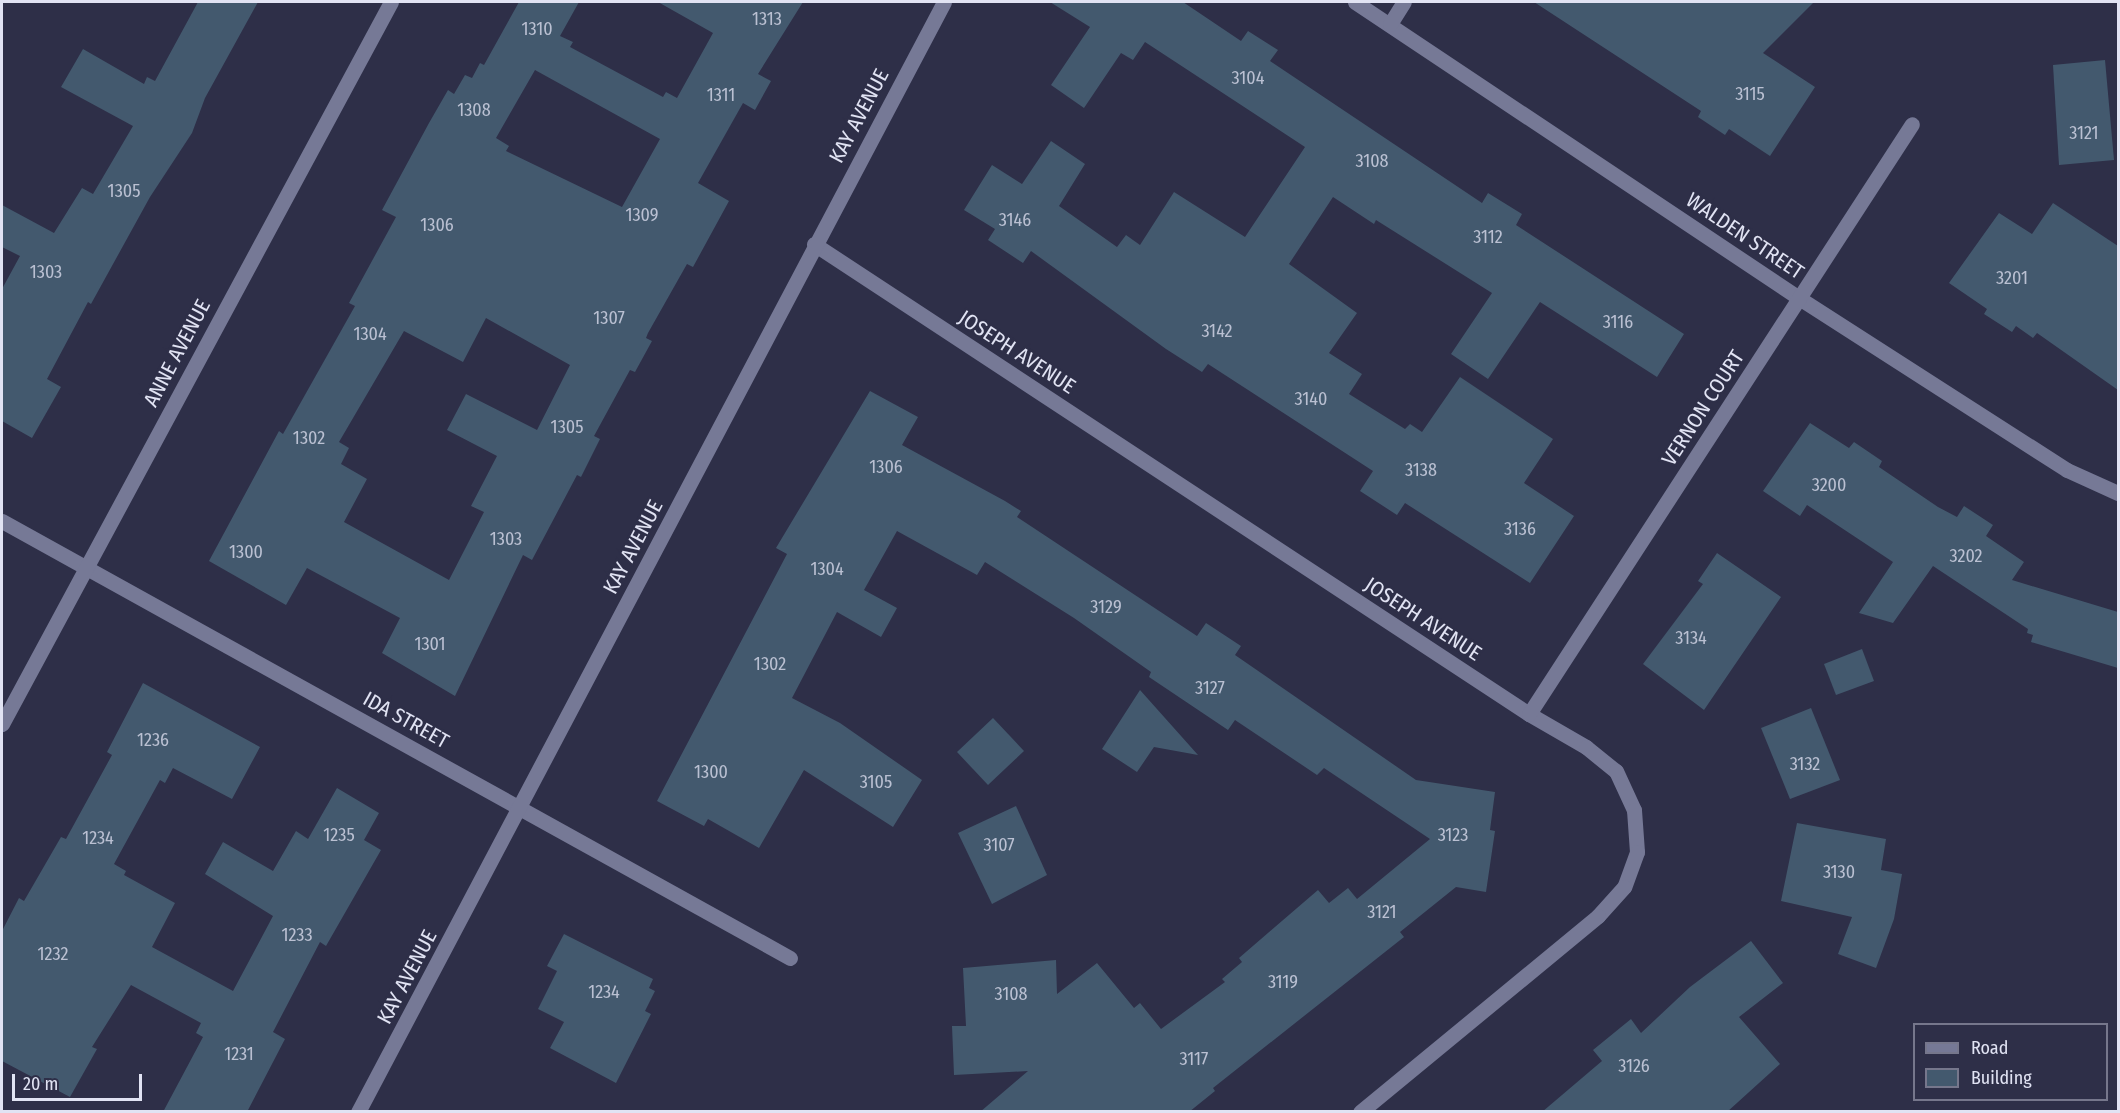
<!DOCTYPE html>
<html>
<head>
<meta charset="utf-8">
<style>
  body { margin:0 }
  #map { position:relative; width:2120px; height:1113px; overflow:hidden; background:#2e2f48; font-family:"Fira Sans Condensed",sans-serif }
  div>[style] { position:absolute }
  .building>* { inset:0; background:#43596e }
  .minor>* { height:15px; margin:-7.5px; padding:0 7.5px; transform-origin:7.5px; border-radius:7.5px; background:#767996 }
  span { translate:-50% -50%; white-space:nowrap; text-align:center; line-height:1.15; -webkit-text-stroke:4.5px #2e2f48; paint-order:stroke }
  .number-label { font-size:18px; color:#bac0d2 }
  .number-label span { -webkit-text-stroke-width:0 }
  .street-label { font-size:21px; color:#e1e3f3 }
  .frame { position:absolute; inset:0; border:3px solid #e1e3f3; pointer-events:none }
  .legend { position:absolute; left:1913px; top:1023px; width:195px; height:78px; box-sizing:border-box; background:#2e2f48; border:2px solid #76778c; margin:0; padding:8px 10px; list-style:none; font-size:18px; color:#e1e3f3 }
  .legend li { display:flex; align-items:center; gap:12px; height:30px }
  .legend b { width:30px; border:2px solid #76778c }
  .scale { position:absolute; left:12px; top:1074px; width:130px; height:27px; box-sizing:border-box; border:3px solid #e1e3f3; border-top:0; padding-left:8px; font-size:18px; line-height:21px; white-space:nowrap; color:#e1e3f3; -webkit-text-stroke:4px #2e2f48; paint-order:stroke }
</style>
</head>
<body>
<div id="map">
  <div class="building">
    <i style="clip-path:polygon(198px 2px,258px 2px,205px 98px,192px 133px,150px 197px,91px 304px,88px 302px,47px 379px,61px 387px,32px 438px,2px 421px,2px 289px,20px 256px,2px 247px,2px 205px,54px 233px,82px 188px,93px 194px,133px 126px,61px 87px,83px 49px,144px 84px,147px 77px,155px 81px)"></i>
    <i style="clip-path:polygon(evenodd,519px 2px,579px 2px,560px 36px,573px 42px,570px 47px,663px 97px,666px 92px,677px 98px,713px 33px,658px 2px,803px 2px,758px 74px,771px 81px,755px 110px,743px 103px,698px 183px,729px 201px,693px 267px,687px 264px,648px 333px,646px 338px,652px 341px,635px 372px,630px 370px,594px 436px,600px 439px,581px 477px,577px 475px,532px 560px,523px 555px,455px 696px,382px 653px,400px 618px,307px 568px,286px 605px,209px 561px,279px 431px,283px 434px,355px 306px,349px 303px,396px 217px,382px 210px,429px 123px,448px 90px,454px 94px,465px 75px,472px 78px,480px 63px,484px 65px,519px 2px,535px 70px,660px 139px,622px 207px,506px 151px,509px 146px,496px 138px,535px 70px,519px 2px,486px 318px,570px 365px,537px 430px,466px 394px,447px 430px,497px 456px,471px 506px,484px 512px,449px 580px,344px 522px,367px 479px,341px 464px,349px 448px,339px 442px,404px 331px,463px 362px,486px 318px)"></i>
    <i style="clip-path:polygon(1050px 2px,1183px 2px,1241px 41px,1248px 31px,1278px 50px,1270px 61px,1482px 203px,1488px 193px,1522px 214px,1516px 225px,1684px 334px,1657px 377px,1540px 302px,1488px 379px,1451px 354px,1492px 293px,1376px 220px,1374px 224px,1333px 197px,1289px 264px,1357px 313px,1329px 353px,1362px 374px,1349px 394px,1405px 429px,1410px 424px,1422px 432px,1460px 377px,1553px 439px,1524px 483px,1574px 516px,1530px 583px,1405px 503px,1397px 515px,1360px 491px,1373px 471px,1208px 364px,1202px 372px,1166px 349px,1031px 251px,1023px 263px,988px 240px,995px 229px,964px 210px,992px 165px,1022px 184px,1051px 141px,1085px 164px,1059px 206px,1117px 247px,1126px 235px,1140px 245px,1174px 192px,1245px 237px,1305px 147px,1145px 42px,1133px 60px,1121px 53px,1084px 108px,1051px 85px,1090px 27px)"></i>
    <i style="clip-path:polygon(1534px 2px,1814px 2px,1763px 53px,1815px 87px,1770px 156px,1729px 129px,1725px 135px,1698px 117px,1701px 111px)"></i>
    <i style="clip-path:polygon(2105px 60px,2114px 160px,2059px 165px,2053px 65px)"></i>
    <i style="clip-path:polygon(2053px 203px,2118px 246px,2118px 390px,2037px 333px,2033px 338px,2016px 326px,2012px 332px,1984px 314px,1987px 309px,1949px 283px,1999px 213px,2032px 234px)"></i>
    <i style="clip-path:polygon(870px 391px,918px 417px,902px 445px,1005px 501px,1021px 511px,1017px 517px,1197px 636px,1206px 623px,1241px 646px,1235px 655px,1416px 780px,1495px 792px,1490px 830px,1495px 831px,1486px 892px,1456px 887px,1400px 932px,1404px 937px,1213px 1088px,1215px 1091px,1189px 1112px,980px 1112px,1028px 1071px,954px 1075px,952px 1026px,966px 1026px,963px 968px,1056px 960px,1057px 994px,1097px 963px,1134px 1008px,1140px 1003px,1161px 1029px,1225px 982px,1222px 979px,1242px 962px,1239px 958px,1318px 890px,1329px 903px,1348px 888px,1357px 899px,1430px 839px,1324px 768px,1317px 775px,1235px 720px,1228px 730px,1149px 677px,1151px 672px,1074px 618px,985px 562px,977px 575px,897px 531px,864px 590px,897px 608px,881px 637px,837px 612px,792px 698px,840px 723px,922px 780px,893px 827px,804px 770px,759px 848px,708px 819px,704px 826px,657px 801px,787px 554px,776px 548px)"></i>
    <i style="clip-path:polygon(1810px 423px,1849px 448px,1854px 442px,1882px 461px,1879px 467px,1938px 507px,1957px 517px,1964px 506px,1993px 525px,1986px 536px,2024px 562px,2012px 580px,2118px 612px,2118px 668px,2031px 642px,2033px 635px,2027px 633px,2028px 629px,1933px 566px,1893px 623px,1859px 613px,1893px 562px,1807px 505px,1800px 516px,1763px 491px)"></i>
    <i style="clip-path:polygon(1717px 553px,1781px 597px,1704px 710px,1643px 664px,1703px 584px,1698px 581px)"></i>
    <i style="clip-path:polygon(1862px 649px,1874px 681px,1836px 695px,1824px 664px)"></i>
    <i style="clip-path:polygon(143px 683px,260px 747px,232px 799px,173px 768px,165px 783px,160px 780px,114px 864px,126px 871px,124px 875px,175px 903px,152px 947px,233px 991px,273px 916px,205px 874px,223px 842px,273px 871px,296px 831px,308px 839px,337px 788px,379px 813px,364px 840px,381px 850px,326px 946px,320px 942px,273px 1032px,285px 1039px,247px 1112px,163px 1112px,203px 1037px,196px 1033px,201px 1023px,131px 985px,92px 1047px,97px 1049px,70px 1097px,2px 1061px,2px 931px,19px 898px,24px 901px,61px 837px,66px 839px,112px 755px,107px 752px)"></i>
    <i style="clip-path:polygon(1140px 690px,1198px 755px,1154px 747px,1137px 772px,1102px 749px)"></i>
    <i style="clip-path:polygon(1811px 708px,1840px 780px,1790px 799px,1761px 728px)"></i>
    <i style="clip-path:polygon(993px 718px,1024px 751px,988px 785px,957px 752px)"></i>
    <i style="clip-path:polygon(1016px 806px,1047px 875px,992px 904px,958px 833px)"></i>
    <i style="clip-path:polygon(1797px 823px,1886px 839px,1881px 870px,1902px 874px,1894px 919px,1876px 968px,1838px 954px,1852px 917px,1781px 901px)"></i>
    <i style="clip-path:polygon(564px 934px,653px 979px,649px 988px,655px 991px,645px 1011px,651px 1014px,616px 1083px,550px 1048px,564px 1022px,538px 1009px,557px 971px,547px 966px)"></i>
    <i style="clip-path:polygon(1751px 941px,1783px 983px,1739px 1017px,1780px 1064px,1727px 1112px,1542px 1112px,1602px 1061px,1593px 1050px,1631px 1019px,1641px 1033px,1690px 987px)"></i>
  </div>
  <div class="minor">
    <i style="left:1355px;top:2px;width:534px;rotate:33.69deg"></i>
    <i style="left:1799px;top:298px;width:318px;rotate:32.7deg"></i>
    <i style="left:2067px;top:470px;width:56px;rotate:24.3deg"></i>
    <i style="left:1390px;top:24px;width:26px;rotate:-58deg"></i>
    <i style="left:814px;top:244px;width:856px;rotate:33.32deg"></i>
    <i style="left:1529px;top:714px;width:66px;rotate:30.1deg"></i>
    <i style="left:1586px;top:747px;width:38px;rotate:39deg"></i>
    <i style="left:1616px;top:771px;width:43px;rotate:65.2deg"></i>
    <i style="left:1634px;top:810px;width:42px;rotate:85.9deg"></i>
    <i style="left:1637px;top:852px;width:37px;rotate:110deg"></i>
    <i style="left:1624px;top:887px;width:39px;rotate:132deg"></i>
    <i style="left:1598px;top:916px;width:308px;rotate:140.5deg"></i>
    <i style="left:2px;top:521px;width:901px;rotate:29.01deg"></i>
    <i style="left:1529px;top:714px;width:703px;rotate:-57.01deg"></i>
    <i style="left:2px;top:724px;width:820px;rotate:-61.69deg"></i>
    <i style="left:358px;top:1112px;width:1255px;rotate:-62.17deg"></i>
  </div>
  <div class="number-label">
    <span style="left:767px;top:19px">1313</span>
    <span style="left:537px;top:29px">1310</span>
    <span style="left:1248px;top:78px">3104</span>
    <span style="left:1750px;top:94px">3115</span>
    <span style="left:721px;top:95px">1311</span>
    <span style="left:474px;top:110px">1308</span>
    <span style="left:2084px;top:133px">3121</span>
    <span style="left:1372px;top:161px">3108</span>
    <span style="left:124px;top:191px">1305</span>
    <span style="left:642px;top:215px">1309</span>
    <span style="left:1015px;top:220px">3146</span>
    <span style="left:437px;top:225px">1306</span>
    <span style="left:1488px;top:237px">3112</span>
    <span style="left:46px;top:272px">1303</span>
    <span style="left:2012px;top:278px">3201</span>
    <span style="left:609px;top:318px">1307</span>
    <span style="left:1618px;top:322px">3116</span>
    <span style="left:1217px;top:331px">3142</span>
    <span style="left:370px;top:334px">1304</span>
    <span style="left:1311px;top:399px">3140</span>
    <span style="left:567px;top:427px">1305</span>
    <span style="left:309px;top:438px">1302</span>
    <span style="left:886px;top:467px">1306</span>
    <span style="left:1421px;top:470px">3138</span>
    <span style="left:1829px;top:485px">3200</span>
    <span style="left:1520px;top:529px">3136</span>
    <span style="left:506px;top:539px">1303</span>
    <span style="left:246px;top:552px">1300</span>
    <span style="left:1966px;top:556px">3202</span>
    <span style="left:827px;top:569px">1304</span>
    <span style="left:1106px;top:607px">3129</span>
    <span style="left:1691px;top:638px">3134</span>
    <span style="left:430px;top:644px">1301</span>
    <span style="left:770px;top:664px">1302</span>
    <span style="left:1210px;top:688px">3127</span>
    <span style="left:153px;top:740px">1236</span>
    <span style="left:1805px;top:764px">3132</span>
    <span style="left:711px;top:772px">1300</span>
    <span style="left:876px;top:782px">3105</span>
    <span style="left:339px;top:835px">1235</span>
    <span style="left:1453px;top:835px">3123</span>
    <span style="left:98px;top:838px">1234</span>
    <span style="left:999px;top:845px">3107</span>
    <span style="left:1839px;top:872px">3130</span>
    <span style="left:1382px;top:912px">3121</span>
    <span style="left:297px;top:935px">1233</span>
    <span style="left:53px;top:954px">1232</span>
    <span style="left:1283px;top:982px">3119</span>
    <span style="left:604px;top:992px">1234</span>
    <span style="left:1011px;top:994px">3108</span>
    <span style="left:239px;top:1054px">1231</span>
    <span style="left:1194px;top:1059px">3117</span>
    <span style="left:1634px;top:1066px">3126</span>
  </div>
  <div class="street-label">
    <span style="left:859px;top:116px;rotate:-62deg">KAY AVENUE</span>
    <span style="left:1745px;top:236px;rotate:34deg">WALDEN STREET</span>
    <span style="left:1017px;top:352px;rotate:33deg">JOSEPH AVENUE</span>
    <span style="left:177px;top:353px;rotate:-62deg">ANNE AVENUE</span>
    <span style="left:1703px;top:408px;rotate:-57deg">VERNON COURT</span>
    <span style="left:633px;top:547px;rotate:-62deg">KAY AVENUE</span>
    <span style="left:1423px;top:619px;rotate:33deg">JOSEPH AVENUE</span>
    <span style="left:406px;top:720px;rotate:29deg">IDA STREET</span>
    <span style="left:407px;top:977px;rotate:-62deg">KAY AVENUE</span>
  </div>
  <div class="frame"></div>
  <ul class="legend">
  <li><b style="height:8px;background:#767996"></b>Road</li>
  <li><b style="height:16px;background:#43596e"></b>Building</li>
  </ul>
  <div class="scale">20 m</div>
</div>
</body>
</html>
